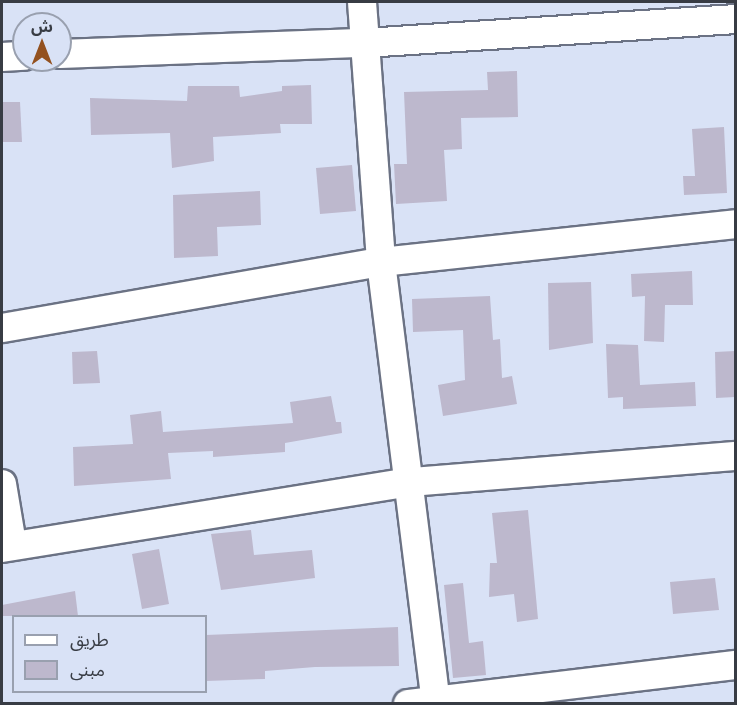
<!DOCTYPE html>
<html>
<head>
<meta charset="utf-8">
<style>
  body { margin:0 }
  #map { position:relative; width:737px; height:705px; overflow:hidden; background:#d9e2f6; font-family:"Playfair Display","Noto Sans Arabic",serif }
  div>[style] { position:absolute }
  .building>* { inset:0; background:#bdb8cd }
  .roads { filter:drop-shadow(2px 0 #6b7284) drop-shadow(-2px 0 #6b7284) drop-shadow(0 2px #6b7284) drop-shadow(0 -2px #6b7284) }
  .minor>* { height:28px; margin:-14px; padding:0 14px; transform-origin:14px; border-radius:14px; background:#fff }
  span { translate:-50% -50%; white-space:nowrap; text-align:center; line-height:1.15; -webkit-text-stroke:5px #d9e2f6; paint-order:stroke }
  .frame { position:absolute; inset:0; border:3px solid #383c44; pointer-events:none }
  .legend { position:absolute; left:12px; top:615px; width:195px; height:78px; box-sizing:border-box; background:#d9e2f6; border:2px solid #99a0af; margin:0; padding:8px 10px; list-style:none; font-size:18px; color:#383c44 }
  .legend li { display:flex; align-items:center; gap:12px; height:30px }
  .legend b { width:30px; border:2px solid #99a0af }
  .north { position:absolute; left:12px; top:12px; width:60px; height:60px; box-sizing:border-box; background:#d9e2f6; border:2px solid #99a0af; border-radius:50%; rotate:0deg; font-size:16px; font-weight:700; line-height:24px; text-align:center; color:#383c44 }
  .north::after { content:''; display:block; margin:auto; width:21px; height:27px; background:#93511f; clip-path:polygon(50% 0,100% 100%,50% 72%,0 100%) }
</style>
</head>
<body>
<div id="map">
  <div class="building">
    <i style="clip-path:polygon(517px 71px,518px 117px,461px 118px,462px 149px,444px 150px,447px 201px,396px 204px,394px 164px,407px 164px,404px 92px,488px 90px,487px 72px)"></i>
    <i style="clip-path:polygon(311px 85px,312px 124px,280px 124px,281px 133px,213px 137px,214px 161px,172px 168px,170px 133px,91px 135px,90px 98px,187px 101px,188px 86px,239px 86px,240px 97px,282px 91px,282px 86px)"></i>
    <i style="clip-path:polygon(2px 102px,20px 102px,22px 142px,2px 142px)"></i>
    <i style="clip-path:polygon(724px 127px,727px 193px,684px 195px,683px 176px,695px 176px,692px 129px)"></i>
    <i style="clip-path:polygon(352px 165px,356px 211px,320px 214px,316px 168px)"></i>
    <i style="clip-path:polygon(260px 191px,261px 225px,217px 227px,218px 256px,174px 258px,173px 195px)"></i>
    <i style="clip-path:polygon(692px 271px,693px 305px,665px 305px,664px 342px,644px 341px,645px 296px,632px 297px,631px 274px)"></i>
    <i style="clip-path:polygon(591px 282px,593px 343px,549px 350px,548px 283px)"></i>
    <i style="clip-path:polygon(490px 296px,493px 340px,500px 339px,502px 378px,512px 376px,517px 404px,443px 416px,438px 385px,465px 380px,463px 330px,413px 332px,412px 299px)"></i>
    <i style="clip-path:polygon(606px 344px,638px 345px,640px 385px,695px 382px,696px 406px,623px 409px,623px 397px,608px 398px)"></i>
    <i style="clip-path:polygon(97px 351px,100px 383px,73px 384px,72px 352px)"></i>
    <i style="clip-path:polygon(735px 351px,735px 397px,716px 398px,715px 352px)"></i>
    <i style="clip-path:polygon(331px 396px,336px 422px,341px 422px,342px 433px,285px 443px,285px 452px,213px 457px,213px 451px,168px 453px,171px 479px,74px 486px,73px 447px,133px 444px,130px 415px,161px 411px,163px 432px,293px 423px,290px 402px)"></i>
    <i style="clip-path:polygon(528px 510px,538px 619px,517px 622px,514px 594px,489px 597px,490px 563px,497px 563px,492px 513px)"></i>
    <i style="clip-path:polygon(251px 530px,254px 555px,312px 550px,315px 578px,221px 590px,211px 534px)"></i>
    <i style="clip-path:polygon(159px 549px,169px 604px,142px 609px,132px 554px)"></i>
    <i style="clip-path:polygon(715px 578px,719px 610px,673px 614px,670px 582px)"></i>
    <i style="clip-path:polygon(463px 583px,469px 643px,483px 641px,486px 675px,453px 678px,444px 585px)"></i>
    <i style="clip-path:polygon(75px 591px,78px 616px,2px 616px,2px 605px)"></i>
    <i style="clip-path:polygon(398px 627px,399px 666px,315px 667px,265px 671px,265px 679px,206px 681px,206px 635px)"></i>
  </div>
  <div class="roads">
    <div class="minor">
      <i style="left:362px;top:2px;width:261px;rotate:85.8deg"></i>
      <i style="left:381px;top:262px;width:445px;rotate:82.9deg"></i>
      <i style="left:60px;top:54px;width:305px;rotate:-2.1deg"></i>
      <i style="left:365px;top:43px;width:372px;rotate:-3.7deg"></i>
      <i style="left:2px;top:57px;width:22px;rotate:-3deg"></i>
      <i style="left:2px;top:328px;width:385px;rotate:-9.9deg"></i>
      <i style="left:381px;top:262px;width:357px;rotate:-6.1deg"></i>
      <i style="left:2px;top:484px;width:61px;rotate:80.5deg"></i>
      <i style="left:2px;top:548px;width:414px;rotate:-9.2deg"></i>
      <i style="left:411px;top:482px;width:326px;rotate:-4.6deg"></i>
      <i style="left:408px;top:704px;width:330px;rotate:-6.8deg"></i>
    </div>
  </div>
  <div class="frame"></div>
  <ul class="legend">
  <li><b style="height:8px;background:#fff"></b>طريق</li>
  <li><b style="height:16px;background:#bdb8cd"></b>مبنى</li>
  </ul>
  <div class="north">ش</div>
</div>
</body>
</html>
